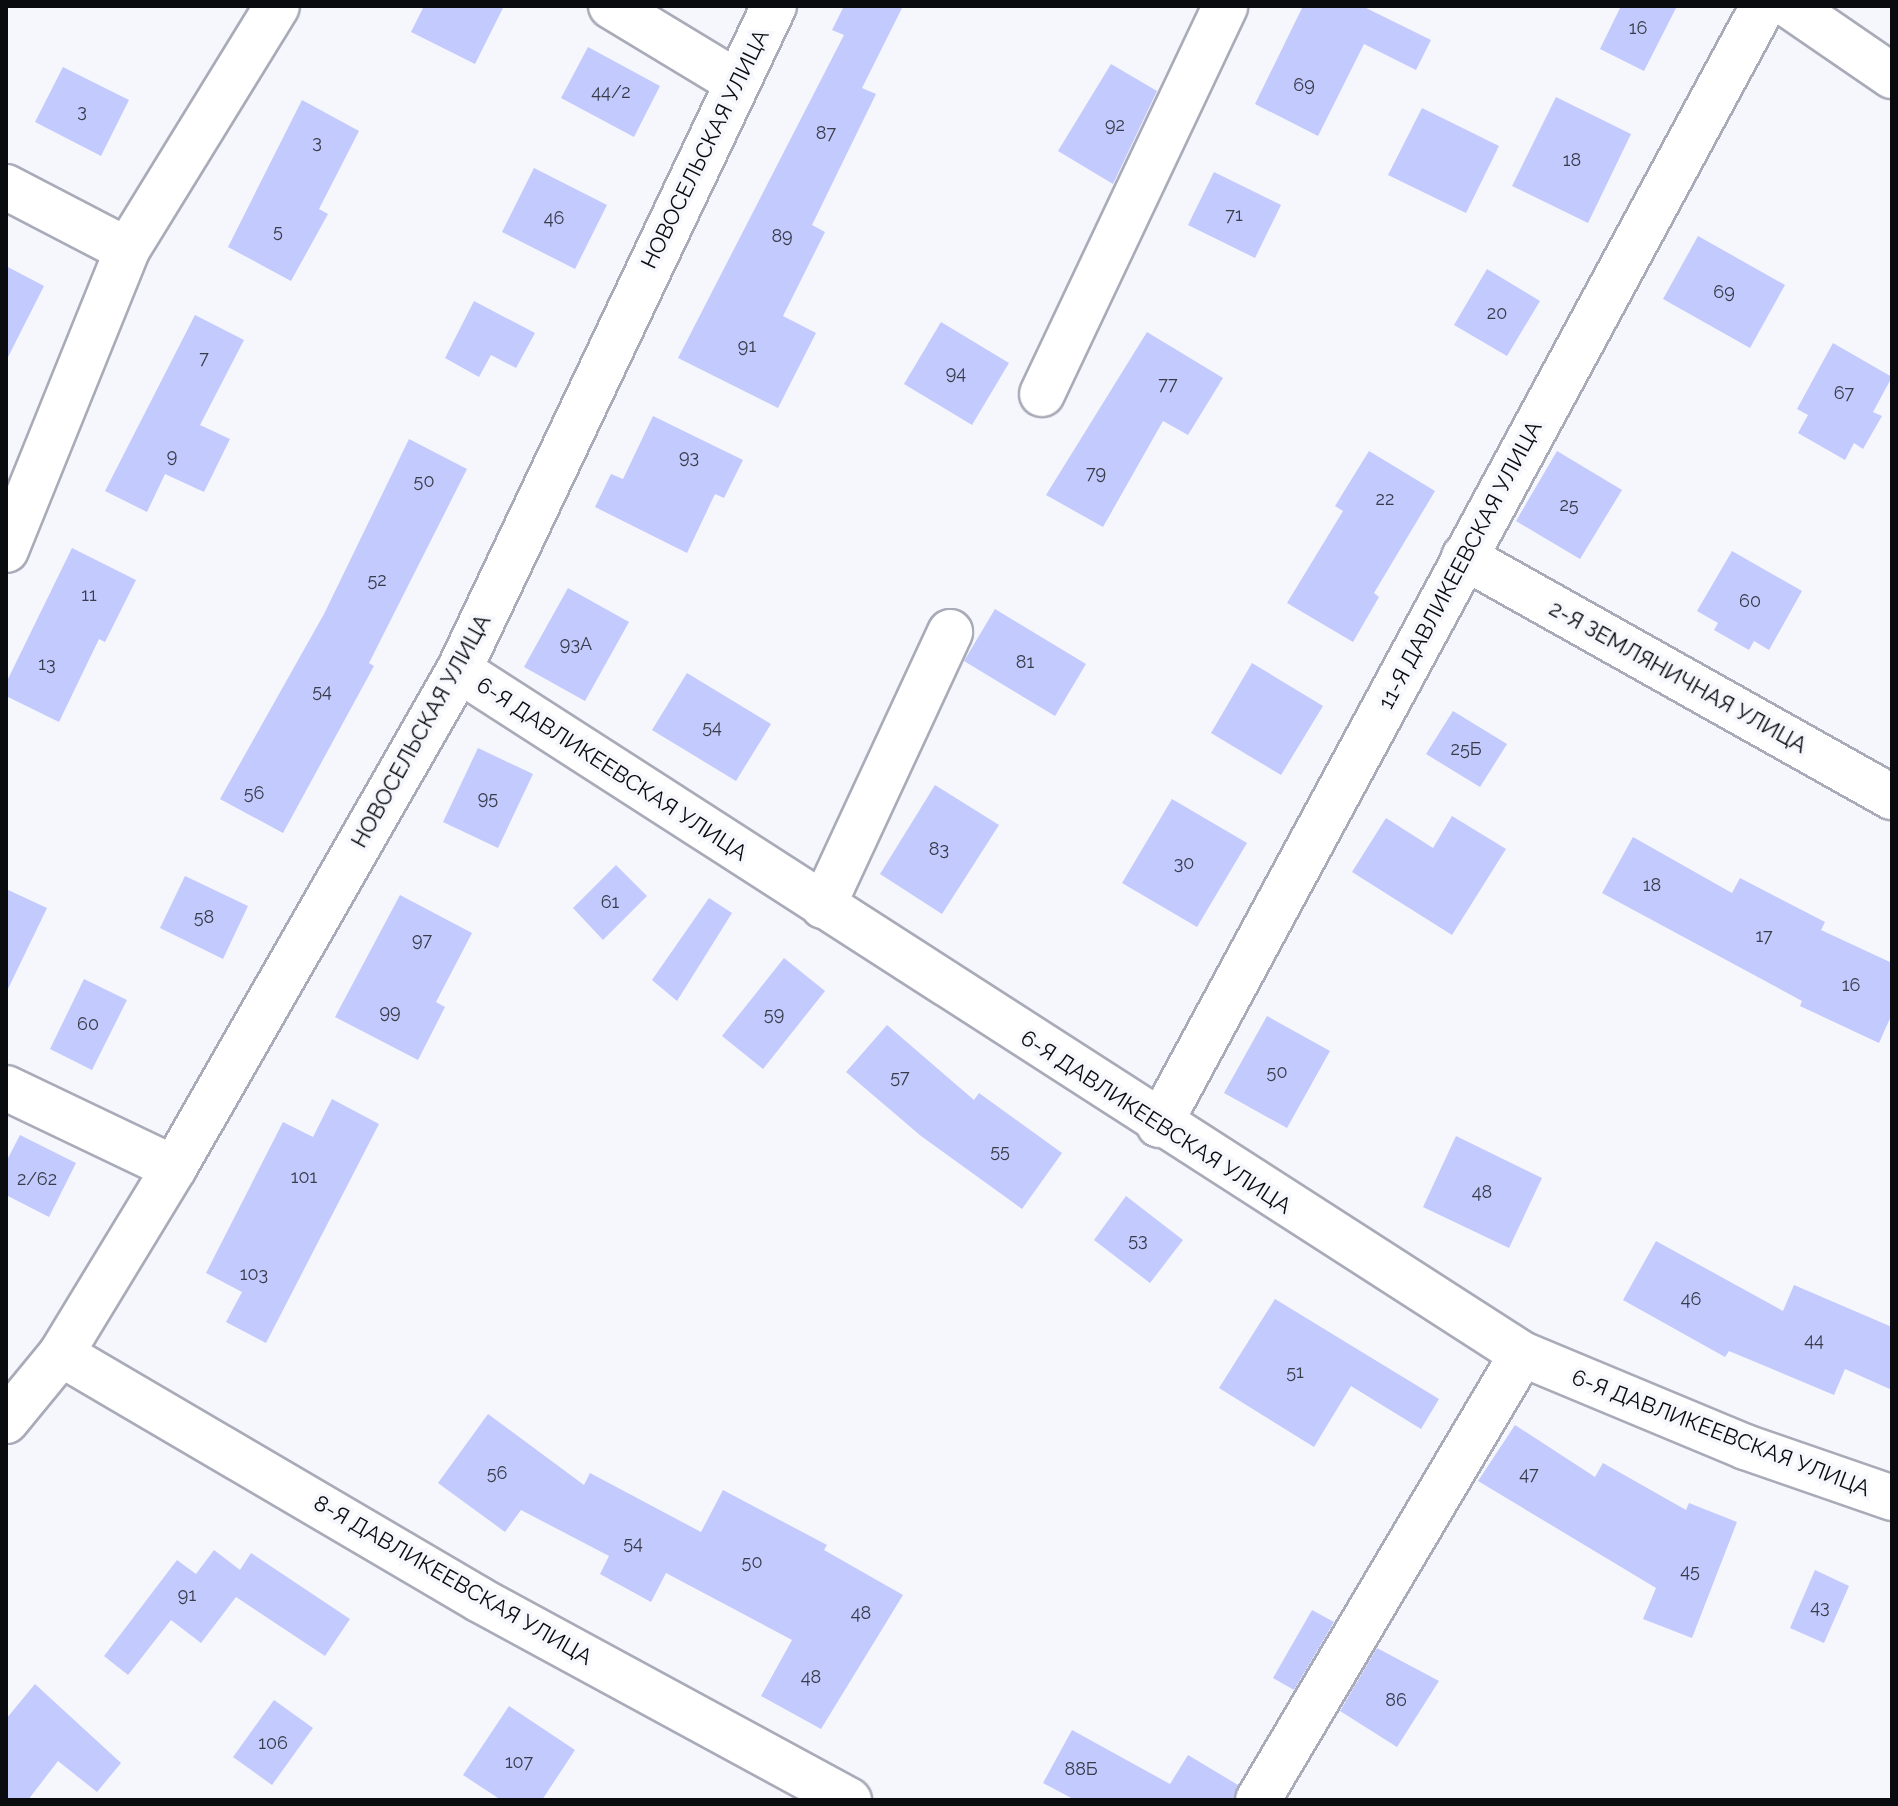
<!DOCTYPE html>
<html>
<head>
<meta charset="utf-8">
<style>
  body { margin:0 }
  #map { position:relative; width:1898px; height:1806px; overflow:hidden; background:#f6f7fd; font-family:Raleway,sans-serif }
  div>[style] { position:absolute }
  .building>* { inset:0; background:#c3cafd }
  .roads { filter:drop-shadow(2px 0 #a9abb8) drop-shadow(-2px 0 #a9abb8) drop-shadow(0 2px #a9abb8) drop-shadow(0 -2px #a9abb8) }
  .minor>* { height:44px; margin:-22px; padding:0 22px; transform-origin:22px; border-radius:22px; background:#fff }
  span { translate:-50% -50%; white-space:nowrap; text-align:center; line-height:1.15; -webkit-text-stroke:7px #f6f7fd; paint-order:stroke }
  .number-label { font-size:18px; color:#383b4a }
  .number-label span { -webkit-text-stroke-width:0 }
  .street-label { font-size:22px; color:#0a0b0f }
  .frame { position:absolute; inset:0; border:8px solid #0a0b0f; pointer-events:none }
</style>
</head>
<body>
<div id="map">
  <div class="building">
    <i style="clip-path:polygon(424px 6px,504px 6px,475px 64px,411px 32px)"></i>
    <i style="clip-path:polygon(844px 6px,903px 6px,862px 88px,876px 94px,812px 225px,825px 232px,783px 316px,816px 333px,778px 408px,678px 358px,844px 35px,832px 30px)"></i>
    <i style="clip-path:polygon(1303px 6px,1362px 6px,1431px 40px,1416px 70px,1364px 44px,1318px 136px,1255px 104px)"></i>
    <i style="clip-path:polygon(1621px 6px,1677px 6px,1644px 71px,1600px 49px)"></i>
    <i style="clip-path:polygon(588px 47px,660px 86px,634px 137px,561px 98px)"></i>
    <i style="clip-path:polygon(1111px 64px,1157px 91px,1113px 184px,1058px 151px)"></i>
    <i style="clip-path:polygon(63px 67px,129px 100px,101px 156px,35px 122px)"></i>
    <i style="clip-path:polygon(1556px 97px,1631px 134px,1588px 223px,1512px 186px)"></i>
    <i style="clip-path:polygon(302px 100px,359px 131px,319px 209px,328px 214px,291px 281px,228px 247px)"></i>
    <i style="clip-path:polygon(1422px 108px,1499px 146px,1466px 213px,1388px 175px)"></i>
    <i style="clip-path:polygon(534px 168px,607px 205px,575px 269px,502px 232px)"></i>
    <i style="clip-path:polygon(1214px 172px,1281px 205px,1255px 258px,1188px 225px)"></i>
    <i style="clip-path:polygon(1698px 236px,1785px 285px,1750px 348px,1663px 299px)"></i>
    <i style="clip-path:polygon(6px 266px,44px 286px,6px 361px)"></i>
    <i style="clip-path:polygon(1487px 269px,1540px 301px,1507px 356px,1454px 325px)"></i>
    <i style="clip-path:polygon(474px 301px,535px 333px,516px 368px,491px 355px,479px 377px,445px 358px)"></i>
    <i style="clip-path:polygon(195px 315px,244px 340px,200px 425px,230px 439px,204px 492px,165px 474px,147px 512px,105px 491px)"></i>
    <i style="clip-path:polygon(941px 322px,1009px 363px,972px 425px,904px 384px)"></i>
    <i style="clip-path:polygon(1147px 332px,1223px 378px,1188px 435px,1163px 421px,1103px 527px,1046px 495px)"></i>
    <i style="clip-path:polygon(1833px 343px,1892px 377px,1873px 412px,1882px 416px,1863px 449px,1854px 443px,1845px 460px,1798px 433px,1808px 415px,1797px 409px)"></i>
    <i style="clip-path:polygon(653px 416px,743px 460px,724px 498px,715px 494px,687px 553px,595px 507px,611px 474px,623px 479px)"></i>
    <i style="clip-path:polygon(409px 439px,467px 469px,369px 663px,374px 666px,283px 833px,220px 799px,324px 614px)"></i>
    <i style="clip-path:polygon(1369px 451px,1435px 491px,1374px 593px,1379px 597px,1353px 642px,1287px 603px,1343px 511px,1335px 506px)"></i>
    <i style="clip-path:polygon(1557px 451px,1622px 490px,1580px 559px,1516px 521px)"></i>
    <i style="clip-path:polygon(72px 548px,136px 580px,105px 642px,99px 639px,59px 722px,6px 696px,6px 683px)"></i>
    <i style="clip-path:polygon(1732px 551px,1802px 591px,1769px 650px,1754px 641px,1749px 650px,1714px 630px,1718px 623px,1697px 611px)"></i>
    <i style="clip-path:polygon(568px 588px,629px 622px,585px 701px,524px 667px)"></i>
    <i style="clip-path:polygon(995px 609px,1086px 664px,1055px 716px,964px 661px)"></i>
    <i style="clip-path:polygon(1252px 663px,1323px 706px,1281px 775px,1211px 733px)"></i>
    <i style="clip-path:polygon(687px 673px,771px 724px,736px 781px,652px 730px)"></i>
    <i style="clip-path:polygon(1453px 711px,1507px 744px,1480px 787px,1426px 754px)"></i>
    <i style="clip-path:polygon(478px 748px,533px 774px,498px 848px,443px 822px)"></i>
    <i style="clip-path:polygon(935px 785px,999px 825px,942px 914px,880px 874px)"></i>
    <i style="clip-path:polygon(1172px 799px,1247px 843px,1197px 927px,1122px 883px)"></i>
    <i style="clip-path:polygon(1452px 816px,1506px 849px,1452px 935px,1352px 872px,1386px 818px,1433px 848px)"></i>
    <i style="clip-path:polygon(1633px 837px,1732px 893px,1740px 878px,1825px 922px,1821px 930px,1892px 963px,1892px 1014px,1879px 1043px,1800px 1006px,1802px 1001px,1602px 893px)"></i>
    <i style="clip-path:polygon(616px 865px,647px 896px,603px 940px,573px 908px)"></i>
    <i style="clip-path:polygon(185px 876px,248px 906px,223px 959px,160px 928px)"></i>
    <i style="clip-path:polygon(6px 889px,47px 908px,6px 993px)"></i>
    <i style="clip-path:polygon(400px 895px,472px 933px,436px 1002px,445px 1007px,418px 1060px,335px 1017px)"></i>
    <i style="clip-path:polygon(709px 898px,732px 913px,677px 1001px,652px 980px)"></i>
    <i style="clip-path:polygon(784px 958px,825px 991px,763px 1069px,722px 1036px)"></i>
    <i style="clip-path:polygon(84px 979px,127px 1000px,92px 1070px,50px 1049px)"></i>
    <i style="clip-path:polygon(1267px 1016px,1330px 1051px,1287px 1128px,1224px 1093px)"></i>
    <i style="clip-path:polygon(887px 1025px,974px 1100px,979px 1093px,1062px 1153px,1022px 1209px,921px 1136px,846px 1072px)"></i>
    <i style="clip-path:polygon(332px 1099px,379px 1124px,266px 1343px,226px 1322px,242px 1292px,206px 1273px,283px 1122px,313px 1137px)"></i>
    <i style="clip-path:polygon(20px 1135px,76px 1163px,49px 1217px,6px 1195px,6px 1162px)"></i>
    <i style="clip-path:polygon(1456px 1136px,1542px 1178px,1509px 1248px,1423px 1207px)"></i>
    <i style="clip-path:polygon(1126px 1196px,1183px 1240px,1150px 1283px,1094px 1240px)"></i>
    <i style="clip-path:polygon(1656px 1241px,1783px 1311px,1794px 1285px,1892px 1327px,1892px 1390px,1845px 1369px,1834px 1395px,1729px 1351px,1725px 1357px,1623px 1300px)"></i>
    <i style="clip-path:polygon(1275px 1299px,1439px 1399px,1421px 1429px,1351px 1386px,1314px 1447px,1219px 1388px)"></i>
    <i style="clip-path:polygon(488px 1414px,584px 1485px,590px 1473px,701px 1532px,723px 1490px,827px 1545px,824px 1550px,903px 1595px,821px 1729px,761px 1696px,792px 1640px,666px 1573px,651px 1602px,600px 1574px,609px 1556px,521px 1510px,505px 1532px,438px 1483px)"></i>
    <i style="clip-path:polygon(1515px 1425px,1595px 1477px,1603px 1463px,1686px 1510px,1689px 1503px,1737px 1522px,1692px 1638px,1643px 1619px,1656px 1588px,1478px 1481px)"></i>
    <i style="clip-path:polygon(214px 1550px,240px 1570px,251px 1553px,350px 1619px,325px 1656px,236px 1597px,201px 1643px,171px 1620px,128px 1675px,104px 1656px,177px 1560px,196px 1574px)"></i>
    <i style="clip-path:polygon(1815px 1570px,1849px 1586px,1824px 1643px,1790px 1628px)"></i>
    <i style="clip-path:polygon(1312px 1610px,1334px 1622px,1294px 1690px,1273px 1678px)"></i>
    <i style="clip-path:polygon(1377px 1648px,1439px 1681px,1397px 1747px,1340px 1711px)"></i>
    <i style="clip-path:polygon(35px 1684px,121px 1763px,97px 1792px,58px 1761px,28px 1800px,6px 1800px,6px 1719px)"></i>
    <i style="clip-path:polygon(274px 1700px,313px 1728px,272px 1785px,233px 1757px)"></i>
    <i style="clip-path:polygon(509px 1706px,575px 1750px,542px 1800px,501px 1800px,463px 1775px)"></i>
    <i style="clip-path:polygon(1072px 1730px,1170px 1784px,1188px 1755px,1238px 1785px,1233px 1800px,1075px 1800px,1043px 1783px)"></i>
  </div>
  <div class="roads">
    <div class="minor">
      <i style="left:611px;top:6px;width:145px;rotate:31.2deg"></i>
      <i style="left:1790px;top:6px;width:124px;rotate:34.5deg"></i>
      <i style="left:6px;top:187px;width:136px;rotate:27.5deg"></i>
      <i style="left:1042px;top:394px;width:429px;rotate:-64.7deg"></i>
      <i style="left:6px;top:550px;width:323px;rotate:-68deg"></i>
      <i style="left:127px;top:250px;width:286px;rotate:-58.4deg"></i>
      <i style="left:1464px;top:557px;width:491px;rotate:29.3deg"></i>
      <i style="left:459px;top:670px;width:1264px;rotate:32.76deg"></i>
      <i style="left:1522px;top:1354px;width:242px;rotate:22.6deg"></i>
      <i style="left:1745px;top:1447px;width:156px;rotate:19.1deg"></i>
      <i style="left:823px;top:906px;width:302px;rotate:-65.1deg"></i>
      <i style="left:6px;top:1088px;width:186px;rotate:25.5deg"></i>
      <i style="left:1159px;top:1125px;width:1272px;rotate:-61.64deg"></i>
      <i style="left:61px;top:1354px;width:486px;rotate:30.4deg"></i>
      <i style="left:480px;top:1600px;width:420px;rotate:28.5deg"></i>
      <i style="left:6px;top:1421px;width:87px;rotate:-50.6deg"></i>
      <i style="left:61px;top:1354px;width:218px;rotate:-58.7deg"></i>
      <i style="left:174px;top:1168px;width:574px;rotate:-60.22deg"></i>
      <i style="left:459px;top:670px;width:735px;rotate:-64.62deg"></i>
      <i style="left:1258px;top:1800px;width:518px;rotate:-59.38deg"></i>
    </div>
  </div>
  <div class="number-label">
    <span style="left:1638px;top:28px">16</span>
    <span style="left:1304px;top:85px">69</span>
    <span style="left:611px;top:92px">44/2</span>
    <span style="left:82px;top:111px">3</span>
    <span style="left:1115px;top:125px">92</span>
    <span style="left:826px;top:133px">87</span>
    <span style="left:317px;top:142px">3</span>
    <span style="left:1572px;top:160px">18</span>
    <span style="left:1234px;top:215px">71</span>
    <span style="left:554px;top:218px">46</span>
    <span style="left:278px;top:231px">5</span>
    <span style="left:782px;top:236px">89</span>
    <span style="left:1724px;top:292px">69</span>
    <span style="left:1497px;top:313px">20</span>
    <span style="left:747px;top:346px">91</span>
    <span style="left:204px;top:358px">7</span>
    <span style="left:956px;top:373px">94</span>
    <span style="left:1168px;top:384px">77</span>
    <span style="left:1844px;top:393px">67</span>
    <span style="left:172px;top:456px">9</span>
    <span style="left:689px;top:457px">93</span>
    <span style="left:1096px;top:473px">79</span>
    <span style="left:424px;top:481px">50</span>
    <span style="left:1385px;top:499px">22</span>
    <span style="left:1569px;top:505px">25</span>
    <span style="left:377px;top:580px">52</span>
    <span style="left:89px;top:595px">11</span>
    <span style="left:1750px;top:601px">60</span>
    <span style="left:576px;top:644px">93А</span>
    <span style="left:1025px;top:662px">81</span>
    <span style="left:47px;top:664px">13</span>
    <span style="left:322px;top:691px">54</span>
    <span style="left:712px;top:727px">54</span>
    <span style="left:1466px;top:749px">25Б</span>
    <span style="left:254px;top:793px">56</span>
    <span style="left:488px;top:798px">95</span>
    <span style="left:939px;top:849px">83</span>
    <span style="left:1184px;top:863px">30</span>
    <span style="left:1652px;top:885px">18</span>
    <span style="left:610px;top:902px">61</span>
    <span style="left:204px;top:917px">58</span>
    <span style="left:1764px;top:936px">17</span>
    <span style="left:422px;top:940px">97</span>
    <span style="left:1851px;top:985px">16</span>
    <span style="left:390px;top:1012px">99</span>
    <span style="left:774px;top:1014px">59</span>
    <span style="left:88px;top:1024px">60</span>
    <span style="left:1277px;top:1072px">50</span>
    <span style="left:900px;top:1077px">57</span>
    <span style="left:1000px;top:1151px">55</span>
    <span style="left:304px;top:1177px">101</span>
    <span style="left:37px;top:1179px">2/62</span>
    <span style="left:1482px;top:1192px">48</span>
    <span style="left:1138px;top:1240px">53</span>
    <span style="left:254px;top:1274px">103</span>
    <span style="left:1691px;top:1299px">46</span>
    <span style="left:1814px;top:1340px">44</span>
    <span style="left:1295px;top:1372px">51</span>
    <span style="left:497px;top:1473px">56</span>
    <span style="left:1529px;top:1474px">47</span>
    <span style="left:633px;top:1543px">54</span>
    <span style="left:752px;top:1562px">50</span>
    <span style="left:1690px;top:1571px">45</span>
    <span style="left:187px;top:1595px">91</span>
    <span style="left:1820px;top:1607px">43</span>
    <span style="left:861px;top:1613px">48</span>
    <span style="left:811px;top:1677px">48</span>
    <span style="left:1396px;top:1700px">86</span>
    <span style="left:273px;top:1743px">106</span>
    <span style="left:519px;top:1762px">107</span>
    <span style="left:1081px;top:1769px">88Б</span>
  </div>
  <div class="street-label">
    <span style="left:705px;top:149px;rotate:-64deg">НОВОСЕЛЬСКАЯ УЛИЦА</span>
    <span style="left:1460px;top:565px;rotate:-62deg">11-Я ДАВЛИКЕЕВСКАЯ УЛИЦА</span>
    <span style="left:1678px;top:677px;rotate:29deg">2-Я ЗЕМЛЯНИЧНАЯ УЛИЦА</span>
    <span style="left:421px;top:731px;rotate:-61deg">НОВОСЕЛЬСКАЯ УЛИЦА</span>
    <span style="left:612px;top:769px;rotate:33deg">6-Я ДАВЛИКЕЕВСКАЯ УЛИЦА</span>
    <span style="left:1156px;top:1122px;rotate:33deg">6-Я ДАВЛИКЕЕВСКАЯ УЛИЦА</span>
    <span style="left:1721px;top:1433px;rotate:21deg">6-Я ДАВЛИКЕЕВСКАЯ УЛИЦА</span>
    <span style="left:453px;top:1580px;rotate:30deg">8-Я ДАВЛИКЕЕВСКАЯ УЛИЦА</span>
  </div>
  <div class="frame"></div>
</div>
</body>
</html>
